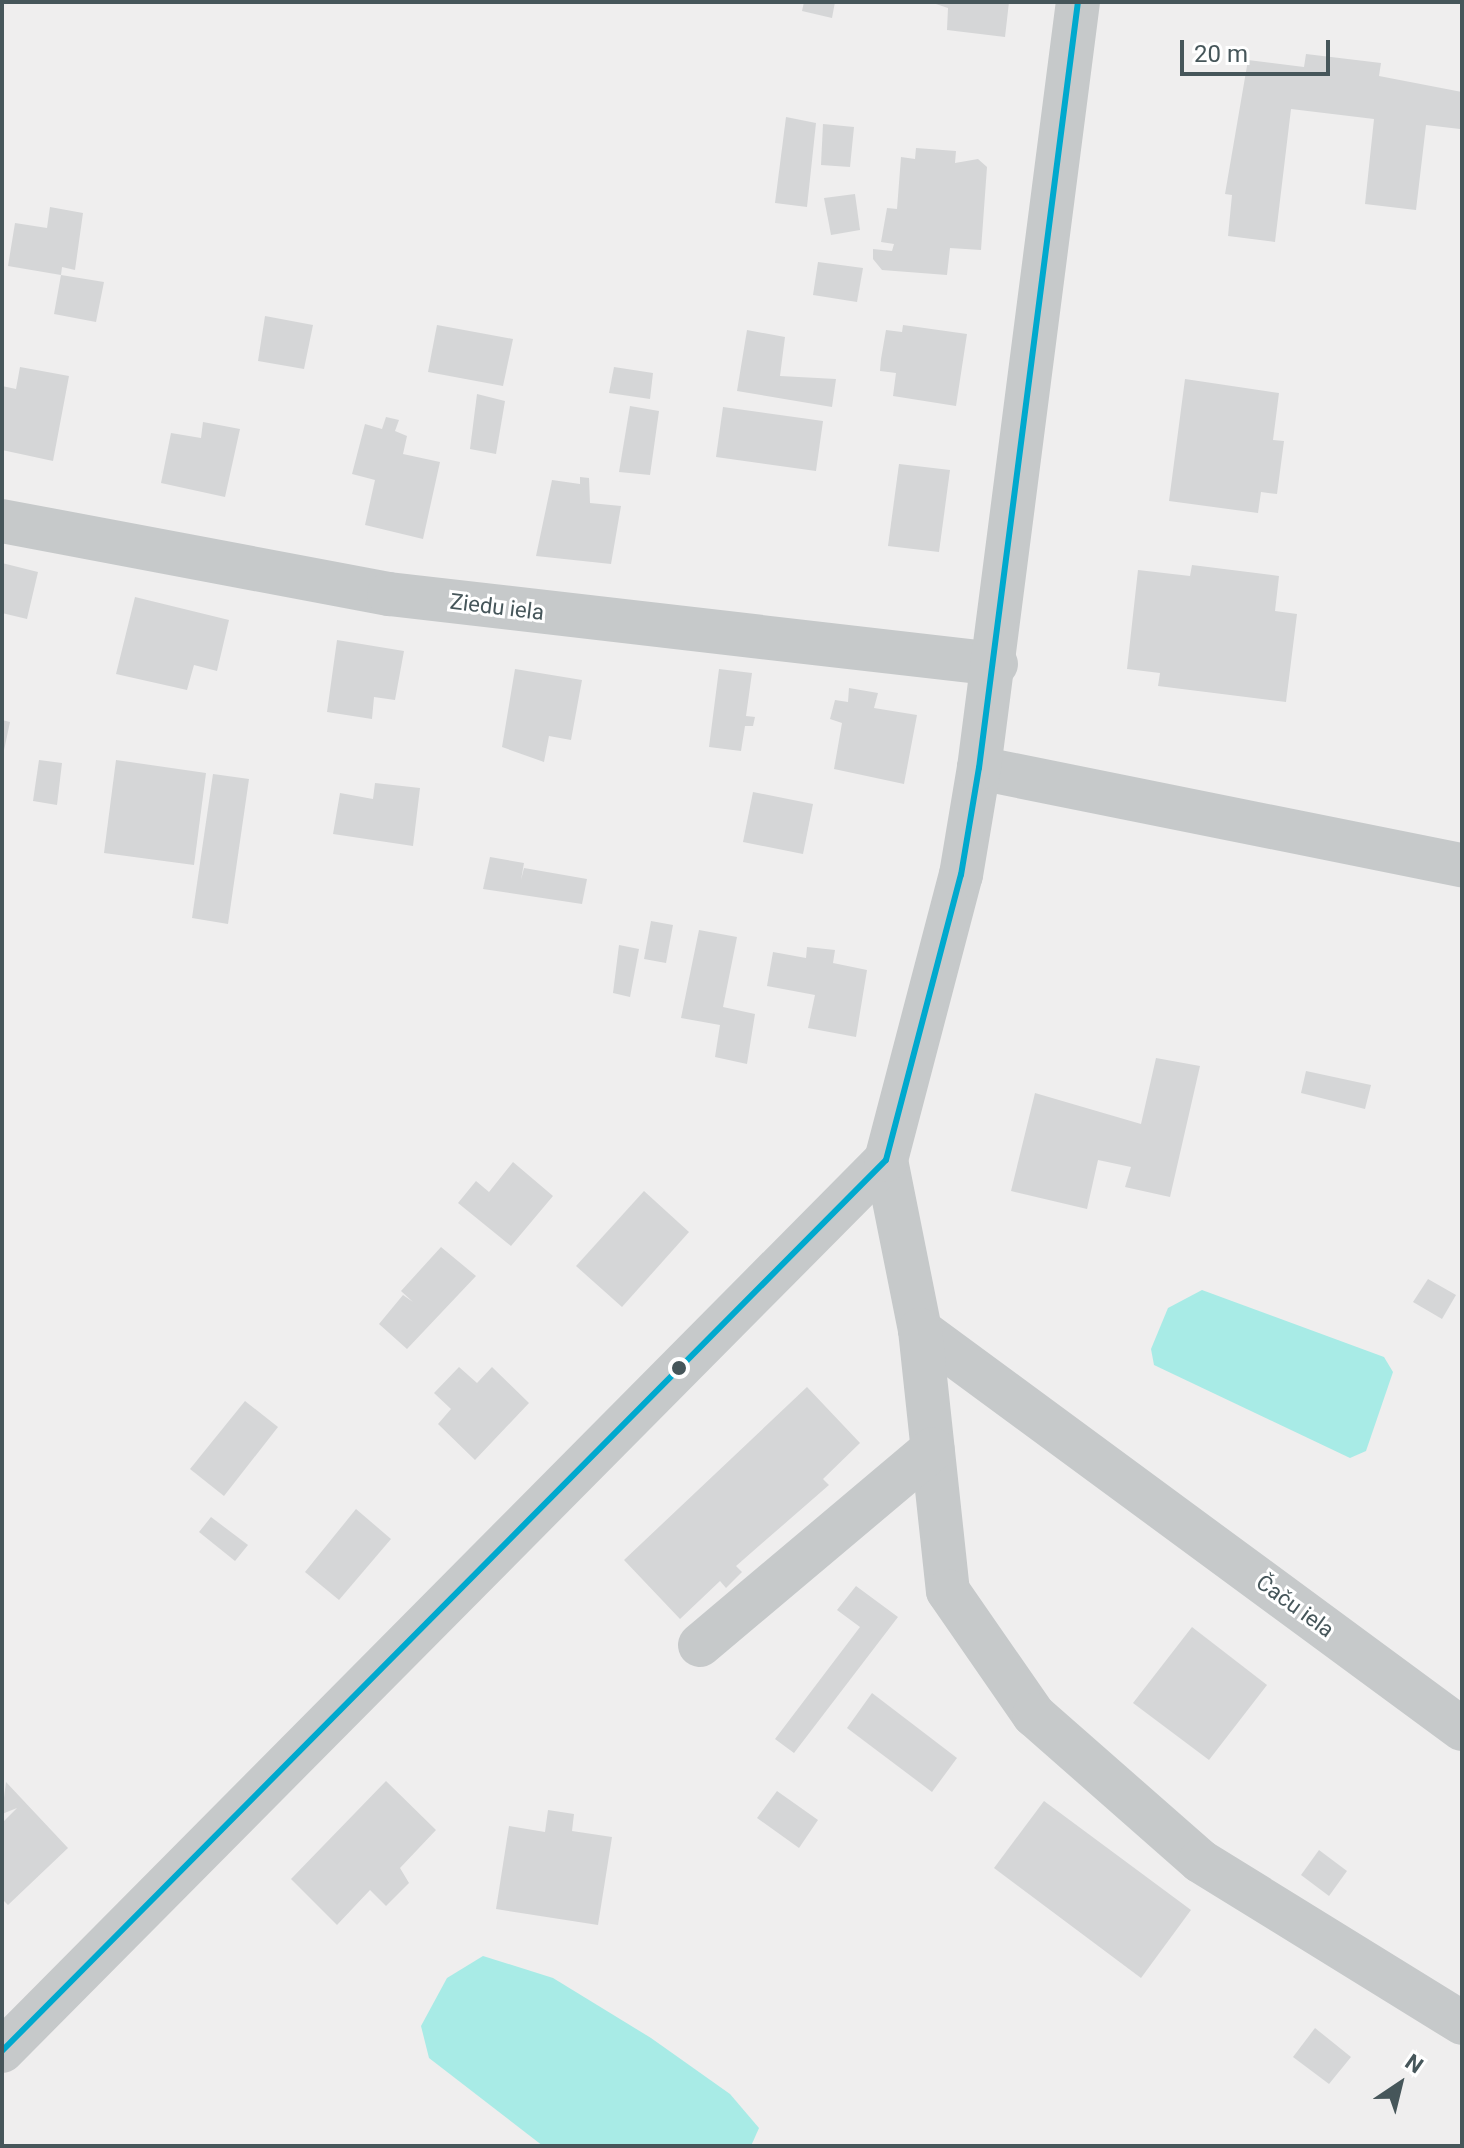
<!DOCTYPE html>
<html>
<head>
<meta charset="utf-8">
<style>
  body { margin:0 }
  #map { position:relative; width:1464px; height:2148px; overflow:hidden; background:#efeeee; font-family:Roboto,sans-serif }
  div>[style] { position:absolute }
  .water>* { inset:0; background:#a8ebe6 }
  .building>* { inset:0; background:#d5d6d7 }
  .minor>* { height:44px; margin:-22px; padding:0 22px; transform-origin:22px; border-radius:22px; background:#c6c9ca }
  .bus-1>* { height:6px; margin:-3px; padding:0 3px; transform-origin:3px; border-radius:3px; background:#00a9ce }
  .dots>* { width:22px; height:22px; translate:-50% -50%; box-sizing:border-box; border:4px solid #fff; border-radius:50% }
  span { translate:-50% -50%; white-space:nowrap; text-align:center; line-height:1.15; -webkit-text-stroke:6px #fff; paint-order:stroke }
  .street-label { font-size:22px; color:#46565a }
  .frame { position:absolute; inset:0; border:4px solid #46565a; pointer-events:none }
  .north { position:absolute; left:1360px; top:2044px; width:80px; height:80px; -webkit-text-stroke:6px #fff; paint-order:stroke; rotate:35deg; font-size:22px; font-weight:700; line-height:32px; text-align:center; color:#46565a }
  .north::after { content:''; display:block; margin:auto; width:28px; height:36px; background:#46565a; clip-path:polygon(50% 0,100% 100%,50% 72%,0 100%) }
  .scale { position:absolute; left:1180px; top:40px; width:150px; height:36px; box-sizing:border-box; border:4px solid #46565a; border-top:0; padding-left:10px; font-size:24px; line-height:28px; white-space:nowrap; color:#46565a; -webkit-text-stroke:6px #fff; paint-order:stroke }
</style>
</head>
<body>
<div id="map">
  <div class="water">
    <i style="clip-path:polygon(1202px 1290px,1384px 1357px,1393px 1372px,1366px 1451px,1350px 1458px,1154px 1365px,1151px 1349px,1168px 1308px)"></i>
    <i style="clip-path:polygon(483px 1956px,553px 1978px,651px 2038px,730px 2094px,759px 2128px,751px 2146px,543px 2146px,429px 2058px,421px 2026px,447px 1978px)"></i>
  </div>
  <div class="building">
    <i style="clip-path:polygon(804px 2px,835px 2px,832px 18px,802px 11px)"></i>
    <i style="clip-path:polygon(930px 2px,1009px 2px,1005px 37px,947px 30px,948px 8px)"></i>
    <i style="clip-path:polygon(1306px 54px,1381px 63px,1379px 76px,1462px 92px,1460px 129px,1426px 125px,1416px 210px,1365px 204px,1374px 119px,1291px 109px,1275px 242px,1228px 236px,1232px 195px,1225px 194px,1248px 60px,1304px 67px)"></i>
    <i style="clip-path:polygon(786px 117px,816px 123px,807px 207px,775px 203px)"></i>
    <i style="clip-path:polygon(823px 124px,854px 127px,850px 167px,821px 165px)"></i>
    <i style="clip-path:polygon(916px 148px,956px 151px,955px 163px,978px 159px,987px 167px,981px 250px,950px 248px,947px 275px,882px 270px,873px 259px,873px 249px,892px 251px,894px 244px,881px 242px,887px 208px,897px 209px,901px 157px,915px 159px)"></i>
    <i style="clip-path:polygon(855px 194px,860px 230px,831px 235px,824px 198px)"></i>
    <i style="clip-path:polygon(50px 207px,83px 213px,75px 270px,62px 267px,61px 275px,104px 282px,96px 322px,54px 314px,61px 275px,8px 266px,15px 223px,47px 228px)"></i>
    <i style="clip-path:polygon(818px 262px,863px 268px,857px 302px,813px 295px)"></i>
    <i style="clip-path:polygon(265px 316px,313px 325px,304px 369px,258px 361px)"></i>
    <i style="clip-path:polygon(437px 325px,513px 339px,503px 386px,428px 372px)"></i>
    <i style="clip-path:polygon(903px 325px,967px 334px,956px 406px,893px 396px,896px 373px,880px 371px,881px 359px,886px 330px,902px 332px)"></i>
    <i style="clip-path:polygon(747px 330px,785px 337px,780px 376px,836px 379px,832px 407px,737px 391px)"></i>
    <i style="clip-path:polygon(20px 367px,69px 376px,53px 461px,2px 450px,2px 386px,16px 389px)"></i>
    <i style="clip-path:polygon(614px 367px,653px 373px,650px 399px,609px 393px)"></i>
    <i style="clip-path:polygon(1185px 379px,1279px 393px,1273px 440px,1284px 441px,1277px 494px,1261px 492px,1258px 513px,1169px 501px)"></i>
    <i style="clip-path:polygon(477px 394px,505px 401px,496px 454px,470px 449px)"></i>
    <i style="clip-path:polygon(630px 406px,659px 411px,650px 475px,619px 472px)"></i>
    <i style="clip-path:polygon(723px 407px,823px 421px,816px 471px,716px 457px)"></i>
    <i style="clip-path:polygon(386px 417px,399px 420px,395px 431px,407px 436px,403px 454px,440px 462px,423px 539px,365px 525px,375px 480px,352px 474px,365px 424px,382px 429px)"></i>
    <i style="clip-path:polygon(203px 422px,240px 429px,225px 497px,161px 483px,171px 433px,201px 438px)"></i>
    <i style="clip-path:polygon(899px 464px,950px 470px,939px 552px,888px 546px)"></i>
    <i style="clip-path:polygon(580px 477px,589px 478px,590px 503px,621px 506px,611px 564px,536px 556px,552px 480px,580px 484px)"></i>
    <i style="clip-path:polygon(2px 563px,38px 572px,27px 619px,2px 613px)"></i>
    <i style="clip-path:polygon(1192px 565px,1279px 576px,1275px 611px,1297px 614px,1286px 702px,1158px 686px,1160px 673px,1127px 669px,1138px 570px,1190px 576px)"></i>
    <i style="clip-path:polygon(135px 597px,229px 620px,217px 671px,194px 665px,187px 690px,116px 674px)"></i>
    <i style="clip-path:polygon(337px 640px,404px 651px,395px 700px,374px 697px,372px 719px,327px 712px)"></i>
    <i style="clip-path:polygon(515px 669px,582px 680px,571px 740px,549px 736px,544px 762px,502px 747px)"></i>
    <i style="clip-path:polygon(719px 669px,752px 673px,746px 716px,755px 717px,753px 726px,745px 726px,741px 751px,709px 747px)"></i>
    <i style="clip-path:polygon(849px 688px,878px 693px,874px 708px,917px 715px,904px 784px,834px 769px,842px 723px,830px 719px,835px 700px,848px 702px)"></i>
    <i style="clip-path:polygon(2px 720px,10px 722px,3px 755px,2px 755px)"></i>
    <i style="clip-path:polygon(39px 760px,62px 763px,57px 805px,33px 801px)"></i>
    <i style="clip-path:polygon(116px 760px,206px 773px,194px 865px,104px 853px)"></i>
    <i style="clip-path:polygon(213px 774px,249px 779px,228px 924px,192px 918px)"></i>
    <i style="clip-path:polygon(375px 783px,420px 788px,413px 846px,333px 834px,340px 793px,373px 799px)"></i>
    <i style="clip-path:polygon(753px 792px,813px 804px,803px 854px,743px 842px)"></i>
    <i style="clip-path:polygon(490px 857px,524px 863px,521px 880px,524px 868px,587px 879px,582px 904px,483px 889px)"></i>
    <i style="clip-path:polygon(651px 921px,673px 925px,666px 963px,644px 959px)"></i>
    <i style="clip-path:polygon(699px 930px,737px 937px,723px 1007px,755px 1014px,747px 1064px,715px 1057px,720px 1025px,681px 1018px)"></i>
    <i style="clip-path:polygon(619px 945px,639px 949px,630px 997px,613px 993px)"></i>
    <i style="clip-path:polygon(807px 947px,835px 950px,833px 963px,867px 970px,856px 1037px,808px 1028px,815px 995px,767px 986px,773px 952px,806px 958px)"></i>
    <i style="clip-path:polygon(1156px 1058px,1200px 1066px,1170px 1197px,1125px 1187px,1131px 1167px,1098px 1160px,1087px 1209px,1011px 1191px,1035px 1093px,1141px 1124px)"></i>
    <i style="clip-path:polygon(1306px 1071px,1371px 1085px,1365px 1109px,1301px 1093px)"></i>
    <i style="clip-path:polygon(513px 1162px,553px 1196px,511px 1246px,458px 1203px,476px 1181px,489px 1192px)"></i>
    <i style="clip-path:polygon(644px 1191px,689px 1232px,622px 1307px,576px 1266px)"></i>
    <i style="clip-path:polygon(441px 1247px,476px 1276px,407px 1349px,379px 1324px,403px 1295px,413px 1302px,401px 1291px)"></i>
    <i style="clip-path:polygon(1428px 1279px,1456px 1295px,1442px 1319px,1413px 1302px)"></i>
    <i style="clip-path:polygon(459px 1367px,477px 1383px,492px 1367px,529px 1403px,475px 1460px,438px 1424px,451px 1409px,434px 1393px)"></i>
    <i style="clip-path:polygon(807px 1387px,860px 1443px,823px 1479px,829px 1485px,736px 1566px,742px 1572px,726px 1588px,720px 1581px,680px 1619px,624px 1560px)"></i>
    <i style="clip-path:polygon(245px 1401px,278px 1427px,224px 1496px,190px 1469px)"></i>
    <i style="clip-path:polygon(356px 1509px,391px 1539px,339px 1600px,305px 1572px)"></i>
    <i style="clip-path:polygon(211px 1517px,248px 1545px,235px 1561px,199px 1532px)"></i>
    <i style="clip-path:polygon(856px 1586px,898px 1617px,794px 1753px,775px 1739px,860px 1627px,837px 1610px)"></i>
    <i style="clip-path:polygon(1192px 1627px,1267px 1685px,1209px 1760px,1133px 1703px)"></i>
    <i style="clip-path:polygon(872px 1693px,957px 1758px,932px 1792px,847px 1728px)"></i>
    <i style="clip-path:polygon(386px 1781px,436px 1830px,400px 1868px,409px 1883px,386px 1906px,370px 1890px,337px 1925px,291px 1879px)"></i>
    <i style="clip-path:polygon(6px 1782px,68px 1848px,8px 1905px,2px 1899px,2px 1823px,17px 1808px,2px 1814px)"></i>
    <i style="clip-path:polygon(777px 1791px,818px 1820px,799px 1848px,757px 1818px)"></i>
    <i style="clip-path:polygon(1044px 1801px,1191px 1910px,1141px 1978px,994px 1868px)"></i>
    <i style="clip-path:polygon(548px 1810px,574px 1814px,572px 1831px,612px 1837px,598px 1925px,496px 1909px,509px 1826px,545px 1832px)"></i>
    <i style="clip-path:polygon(1319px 1850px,1347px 1871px,1329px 1896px,1301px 1875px)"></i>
    <i style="clip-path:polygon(1315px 2028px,1351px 2057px,1329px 2084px,1293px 2057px)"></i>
  </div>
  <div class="minor">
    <i style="left:2px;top:521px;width:394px;rotate:10.7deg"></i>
    <i style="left:389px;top:594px;width:611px;rotate:6.58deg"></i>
    <i style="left:979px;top:768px;width:493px;rotate:11.4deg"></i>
    <i style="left:886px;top:1160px;width:173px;rotate:78.7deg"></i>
    <i style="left:920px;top:1330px;width:673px;rotate:36.36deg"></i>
    <i style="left:920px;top:1330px;width:262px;rotate:83.9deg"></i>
    <i style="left:948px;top:1591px;width:151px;rotate:55.3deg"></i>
    <i style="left:1034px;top:1715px;width:221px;rotate:41.3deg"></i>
    <i style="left:1200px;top:1861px;width:308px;rotate:31.7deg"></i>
    <i style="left:700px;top:1645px;width:304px;rotate:-40.1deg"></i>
    <i style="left:2px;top:2051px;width:1255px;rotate:-45.23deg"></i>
    <i style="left:886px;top:1160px;width:295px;rotate:-75.3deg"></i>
    <i style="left:961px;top:875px;width:109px;rotate:-80.5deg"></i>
    <i style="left:979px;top:768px;width:772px;rotate:-82.64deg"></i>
  </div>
  <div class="bus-1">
    <i style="left:2px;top:2051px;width:1255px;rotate:-45.23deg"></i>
    <i style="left:886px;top:1160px;width:295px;rotate:-75.3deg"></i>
    <i style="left:961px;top:875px;width:109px;rotate:-80.5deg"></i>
    <i style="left:979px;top:768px;width:772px;rotate:-82.64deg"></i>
  </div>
  <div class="dots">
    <i style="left:679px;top:1368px;background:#46565a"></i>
  </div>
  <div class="street-label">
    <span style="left:497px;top:607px;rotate:7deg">Ziedu iela</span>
    <span style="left:1295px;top:1606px;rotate:36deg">Čaču iela</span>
  </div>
  <div class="frame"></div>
  <div class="north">N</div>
  <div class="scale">20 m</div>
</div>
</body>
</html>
